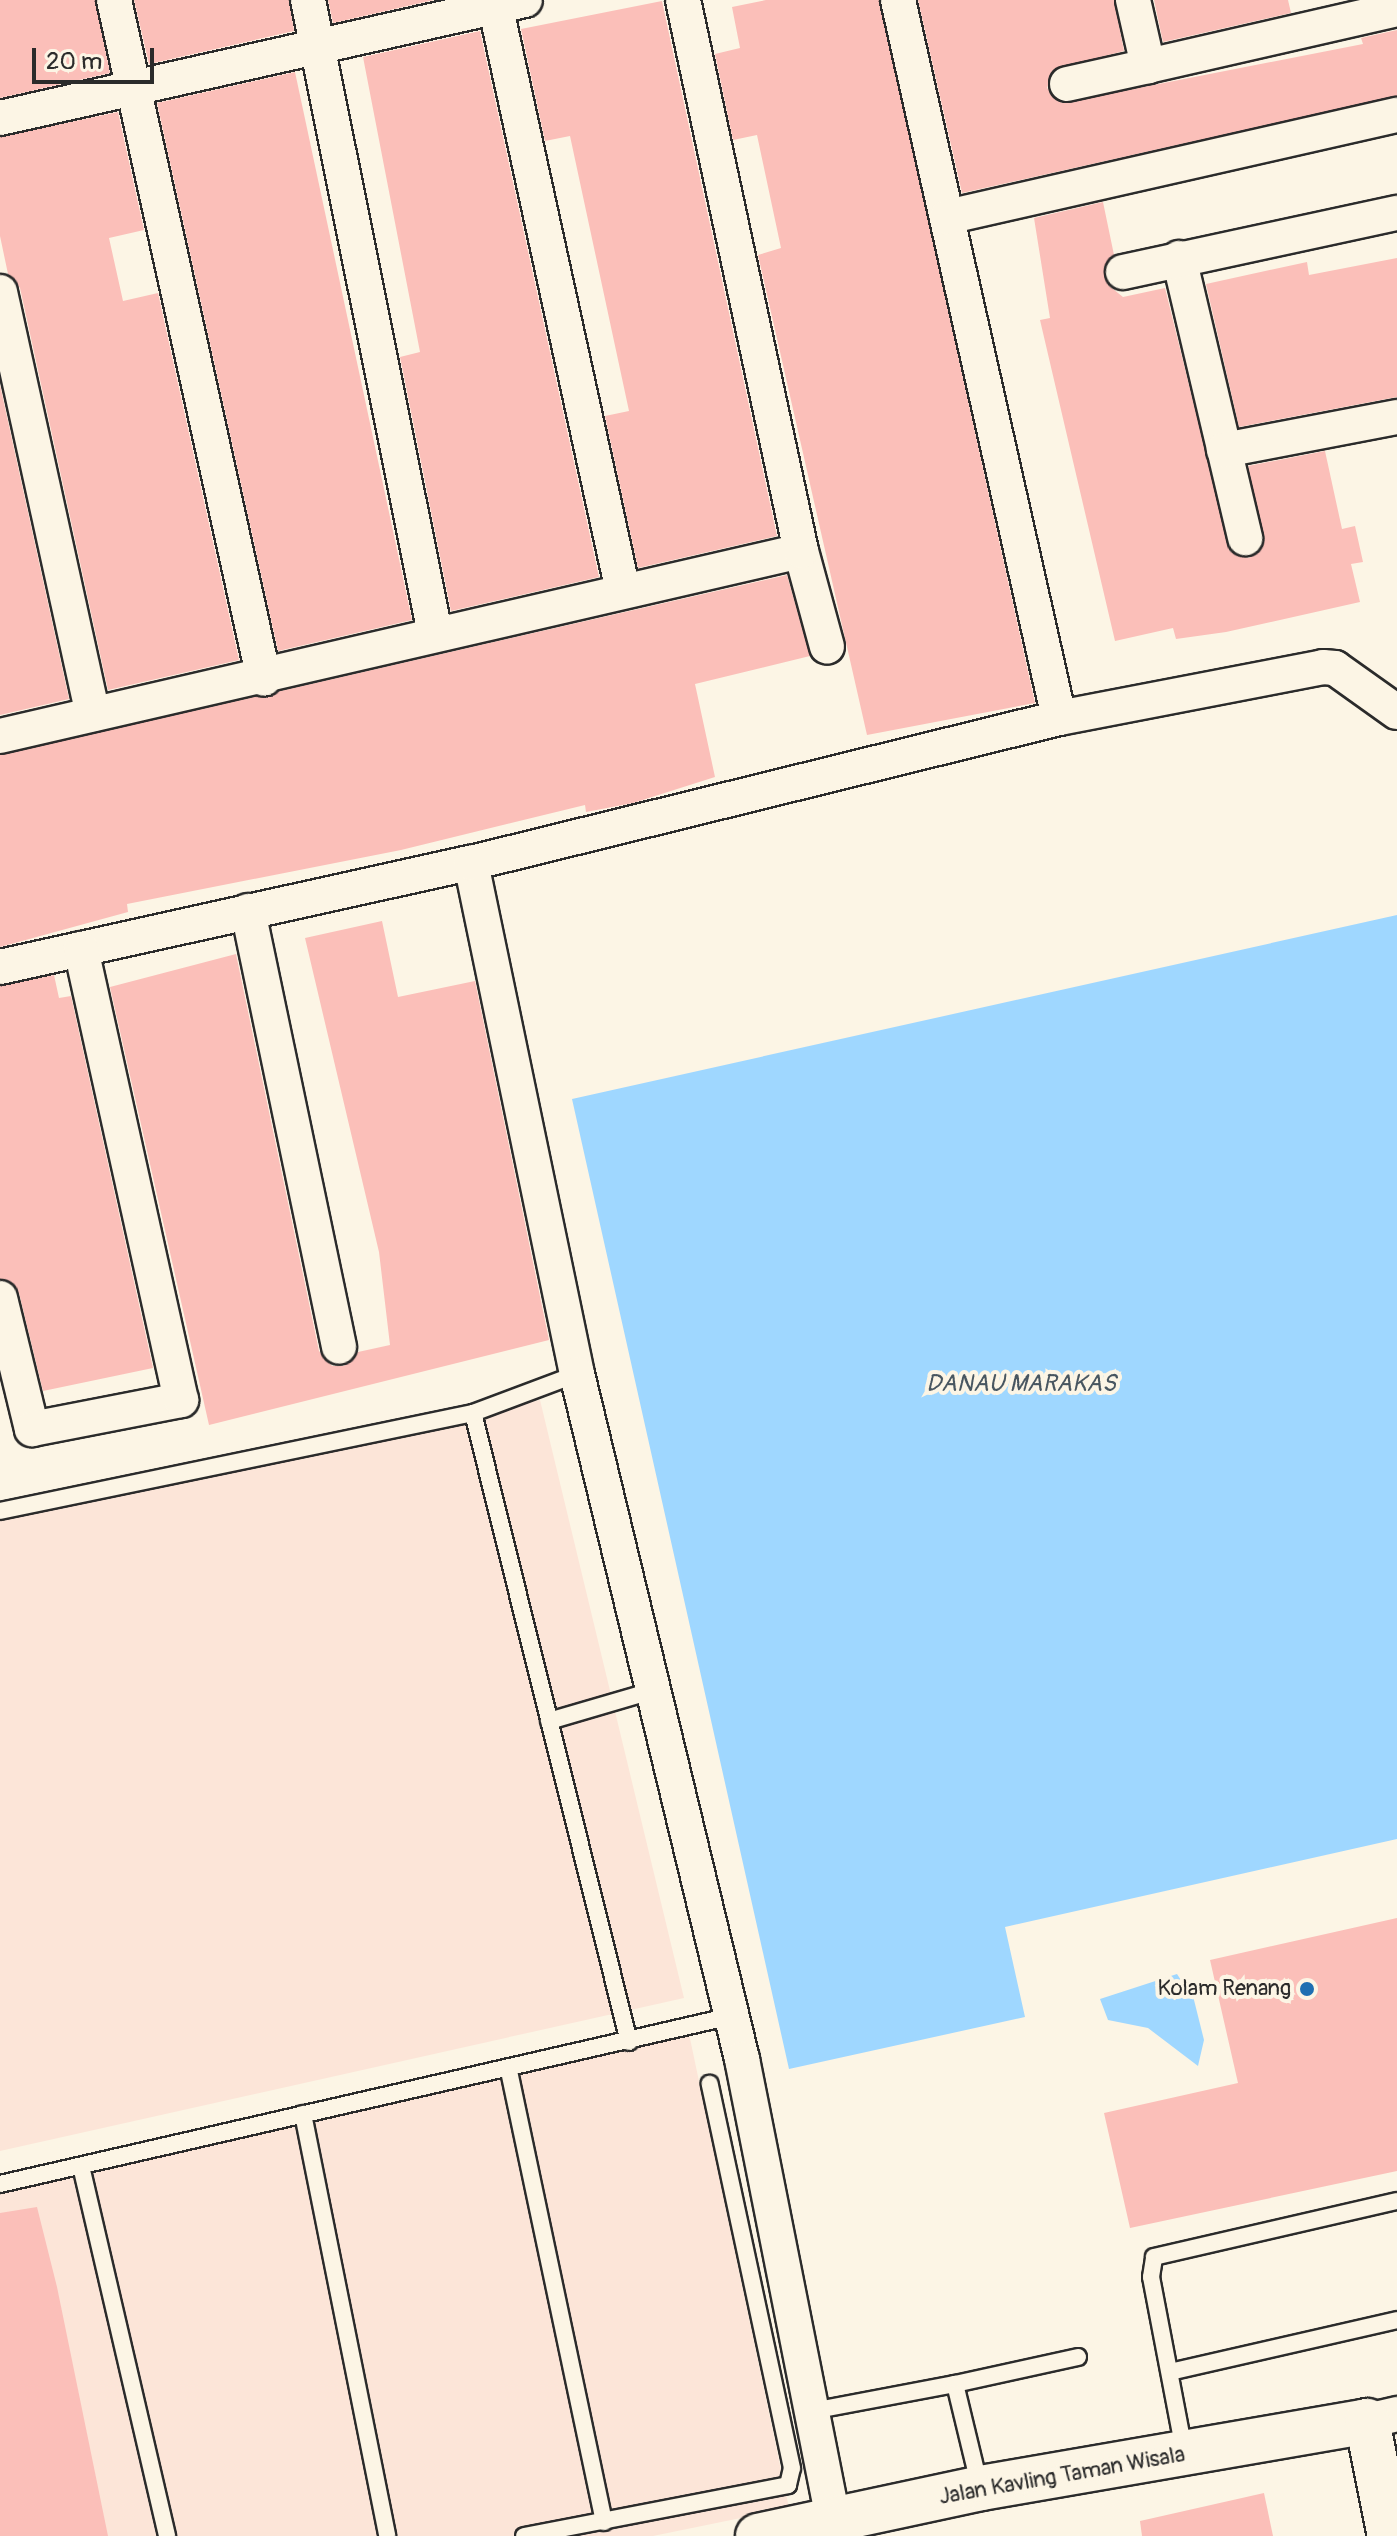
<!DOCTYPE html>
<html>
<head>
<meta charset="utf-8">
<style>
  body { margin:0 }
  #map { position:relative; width:1397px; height:2536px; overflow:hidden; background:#fcf5e5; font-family:Pangolin,sans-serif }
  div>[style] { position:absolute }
  .built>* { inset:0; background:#fce5d8 }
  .water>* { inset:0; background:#9fd7ff }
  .building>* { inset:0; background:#fbbfb9 }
  .roads { filter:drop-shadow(2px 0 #2b2b2b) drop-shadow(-2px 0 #2b2b2b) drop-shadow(0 2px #2b2b2b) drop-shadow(0 -2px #2b2b2b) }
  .lane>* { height:16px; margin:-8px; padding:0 8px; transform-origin:8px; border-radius:8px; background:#fcf5e5 }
  .street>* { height:34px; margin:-17px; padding:0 17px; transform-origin:17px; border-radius:17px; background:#fcf5e5 }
  .secondary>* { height:44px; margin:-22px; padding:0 22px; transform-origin:22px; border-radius:22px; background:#fcf5e5 }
  .dots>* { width:22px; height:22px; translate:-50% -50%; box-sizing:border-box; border:4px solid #fcf5e5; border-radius:50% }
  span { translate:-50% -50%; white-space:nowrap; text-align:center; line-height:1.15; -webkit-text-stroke:8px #fcf5e5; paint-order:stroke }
  .poi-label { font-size:22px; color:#2b2b2b }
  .right { translate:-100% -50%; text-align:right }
  .street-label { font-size:22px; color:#2b2b2b }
  .water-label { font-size:24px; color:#485660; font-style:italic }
  .scale { position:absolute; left:32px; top:48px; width:122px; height:36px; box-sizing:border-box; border:4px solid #2b2b2b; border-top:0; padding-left:10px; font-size:24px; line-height:28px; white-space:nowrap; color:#2b2b2b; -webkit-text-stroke:6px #fcf5e5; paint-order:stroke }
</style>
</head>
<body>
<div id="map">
  <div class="built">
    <i style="clip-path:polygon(540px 1400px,684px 1998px,0 2151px,0 1508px,188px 1463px)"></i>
    <i style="clip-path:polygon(688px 2029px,789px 2508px,653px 2536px,0 2536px,0 2185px)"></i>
  </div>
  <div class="water">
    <i style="clip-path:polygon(1397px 915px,1397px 1839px,1005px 1927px,1025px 2017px,789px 2069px,572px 1099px)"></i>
    <i style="clip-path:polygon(1177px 1974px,1194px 2000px,1204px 2040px,1198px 2066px,1148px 2028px,1108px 2020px,1100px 1999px)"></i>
  </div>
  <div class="building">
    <i style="clip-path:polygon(0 0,95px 0,110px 73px,0 98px)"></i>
    <i style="clip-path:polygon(134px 0,289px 0,294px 31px,149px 64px)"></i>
    <i style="clip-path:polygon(328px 0,434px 0,333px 23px)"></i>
    <i style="clip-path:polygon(766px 0,879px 0,1035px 703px,867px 735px,758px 255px,781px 248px,757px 135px,733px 140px,715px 54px,740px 48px,732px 7px)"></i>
    <i style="clip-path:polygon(918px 0,1114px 0,1124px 51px,1054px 69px,1047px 88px,1062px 103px,1363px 44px,1361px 38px,1397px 30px,1397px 96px,962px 193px)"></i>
    <i style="clip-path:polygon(1154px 0,1288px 0,1291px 13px,1163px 42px)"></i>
    <i style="clip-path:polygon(662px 1px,777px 536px,638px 568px,605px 416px,629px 411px,570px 136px,545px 141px,521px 29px)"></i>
    <i style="clip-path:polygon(480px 31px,599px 577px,451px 611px,400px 357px,420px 352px,363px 57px)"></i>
    <i style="clip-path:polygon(295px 72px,412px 620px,278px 651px,157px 103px)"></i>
    <i style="clip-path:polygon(118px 112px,144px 230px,109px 238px,123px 301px,158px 293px,239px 660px,108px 690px,20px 288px,8px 274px,0 236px,0 137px)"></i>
    <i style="clip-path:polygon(1103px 202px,1114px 255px,1104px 267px,1108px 285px,1123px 297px,1165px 288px,1230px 551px,1249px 558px,1264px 543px,1248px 466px,1325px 451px,1342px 529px,1355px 526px,1363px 562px,1351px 564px,1360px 602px,1226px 632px,1176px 639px,1173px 628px,1115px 641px,1040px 320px,1050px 318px,1034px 218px)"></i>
    <i style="clip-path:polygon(1397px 258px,1397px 397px,1239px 427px,1206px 284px,1307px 262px,1309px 275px)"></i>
    <i style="clip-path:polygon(0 385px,69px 699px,0 715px)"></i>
    <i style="clip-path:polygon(787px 575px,810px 656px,695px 684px,715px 777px,633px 803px,586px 812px,585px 805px,401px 850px,127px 904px,128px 912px,0 947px,0 755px)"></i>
    <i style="clip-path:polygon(382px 921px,398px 997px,475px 981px,549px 1340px,209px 1425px,110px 987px,236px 954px,319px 1351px,332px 1366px,344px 1366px,358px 1352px,390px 1345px,379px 1252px,305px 938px)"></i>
    <i style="clip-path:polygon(54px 975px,59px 998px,71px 996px,153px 1368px,43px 1391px,19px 1293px,0 1279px,0 986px)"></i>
    <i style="clip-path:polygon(1397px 1918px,1397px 2171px,1130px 2228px,1104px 2113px,1238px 2083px,1210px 1960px)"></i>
    <i style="clip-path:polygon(37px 2207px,57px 2287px,108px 2536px,0 2536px,0 2213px)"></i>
    <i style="clip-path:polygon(1264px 2493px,1273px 2536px,1142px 2536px,1140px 2521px)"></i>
  </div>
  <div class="roads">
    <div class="lane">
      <i style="left:473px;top:1413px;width:648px;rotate:76.07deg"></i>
      <i style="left:0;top:1511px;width:483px;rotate:-11.7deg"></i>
      <i style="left:473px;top:1413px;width:111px;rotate:-20.6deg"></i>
      <i style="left:549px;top:1721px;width:110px;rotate:-16.3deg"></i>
      <i style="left:509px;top:2071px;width:461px;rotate:78.1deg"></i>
      <i style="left:303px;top:2114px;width:430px;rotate:78.7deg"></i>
      <i style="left:81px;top:2166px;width:380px;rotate:76.9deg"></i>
      <i style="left:0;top:2184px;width:751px;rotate:-12.93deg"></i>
      <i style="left:1170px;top:2372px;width:233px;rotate:-12.9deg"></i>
      <i style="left:955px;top:2384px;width:126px;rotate:-12.4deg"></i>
      <i style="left:812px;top:2411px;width:146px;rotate:-10.7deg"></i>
      <i style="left:955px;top:2384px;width:106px;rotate:76.4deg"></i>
      <i style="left:1184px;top:2450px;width:176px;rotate:-100.8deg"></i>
      <i style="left:1151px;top:2277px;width:20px;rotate:-81deg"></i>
      <i style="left:1154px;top:2257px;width:249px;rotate:-13deg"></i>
      <i style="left:524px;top:2536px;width:269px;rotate:-10.9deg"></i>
      <i style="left:788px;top:2485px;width:17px;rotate:-77deg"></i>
      <i style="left:792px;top:2468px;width:393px;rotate:-102.1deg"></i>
    </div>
    <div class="street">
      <i style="left:114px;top:0;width:695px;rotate:77.54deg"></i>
      <i style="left:308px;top:0;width:646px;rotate:78.66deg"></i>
      <i style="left:494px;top:0;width:605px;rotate:77.69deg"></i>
      <i style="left:898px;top:0;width:736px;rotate:77.36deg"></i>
      <i style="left:1133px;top:0;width:68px;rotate:77.2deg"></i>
      <i style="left:1148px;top:66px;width:255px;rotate:-12.9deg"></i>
      <i style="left:1067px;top:84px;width:83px;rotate:-12.5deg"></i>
      <i style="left:0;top:118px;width:538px;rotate:-12.67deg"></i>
      <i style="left:947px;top:217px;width:461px;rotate:-12.8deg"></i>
      <i style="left:1179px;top:258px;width:288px;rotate:76.7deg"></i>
      <i style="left:1123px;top:272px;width:280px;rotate:-12.2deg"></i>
      <i style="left:0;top:292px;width:432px;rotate:77.6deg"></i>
      <i style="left:1224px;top:450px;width:176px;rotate:-10.8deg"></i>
      <i style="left:801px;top:551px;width:99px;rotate:74.8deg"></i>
      <i style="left:0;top:736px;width:822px;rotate:-13.01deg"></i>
      <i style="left:801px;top:551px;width:563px;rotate:-102.09deg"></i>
      <i style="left:471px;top:863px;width:522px;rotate:78.28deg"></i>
      <i style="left:577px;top:1374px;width:705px;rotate:76.46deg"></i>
      <i style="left:742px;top:2059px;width:470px;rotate:78.8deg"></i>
      <i style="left:248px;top:911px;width:445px;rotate:78.2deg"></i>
      <i style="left:0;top:967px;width:482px;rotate:-12.5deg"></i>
      <i style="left:471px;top:863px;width:606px;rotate:-13.85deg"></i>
      <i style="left:1059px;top:718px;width:269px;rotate:-10.9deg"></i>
      <i style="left:1323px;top:667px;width:12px;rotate:5deg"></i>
      <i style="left:1335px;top:668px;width:76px;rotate:35.4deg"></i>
      <i style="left:0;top:1298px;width:135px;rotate:76.3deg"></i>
      <i style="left:32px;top:1429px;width:152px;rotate:-11deg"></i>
      <i style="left:181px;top:1400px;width:462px;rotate:-102.5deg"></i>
      <i style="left:1367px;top:2421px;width:31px;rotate:-13deg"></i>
    </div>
    <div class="secondary">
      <i style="left:758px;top:2536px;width:228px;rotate:-12.1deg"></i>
      <i style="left:981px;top:2488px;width:392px;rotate:-9.8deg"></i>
      <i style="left:1367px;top:2421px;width:117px;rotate:78.7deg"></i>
    </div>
  </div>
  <div class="dots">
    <i style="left:1307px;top:1989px;background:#1f6fb2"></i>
  </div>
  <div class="poi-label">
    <span class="right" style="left:1291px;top:1989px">Kolam Renang</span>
  </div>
  <div class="street-label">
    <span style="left:1062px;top:2476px;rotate:-10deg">Jalan Kavling Taman Wisala</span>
  </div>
  <div class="water-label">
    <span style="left:1021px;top:1384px">DANAU MARAKAS</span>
  </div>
  <div class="scale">20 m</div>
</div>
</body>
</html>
